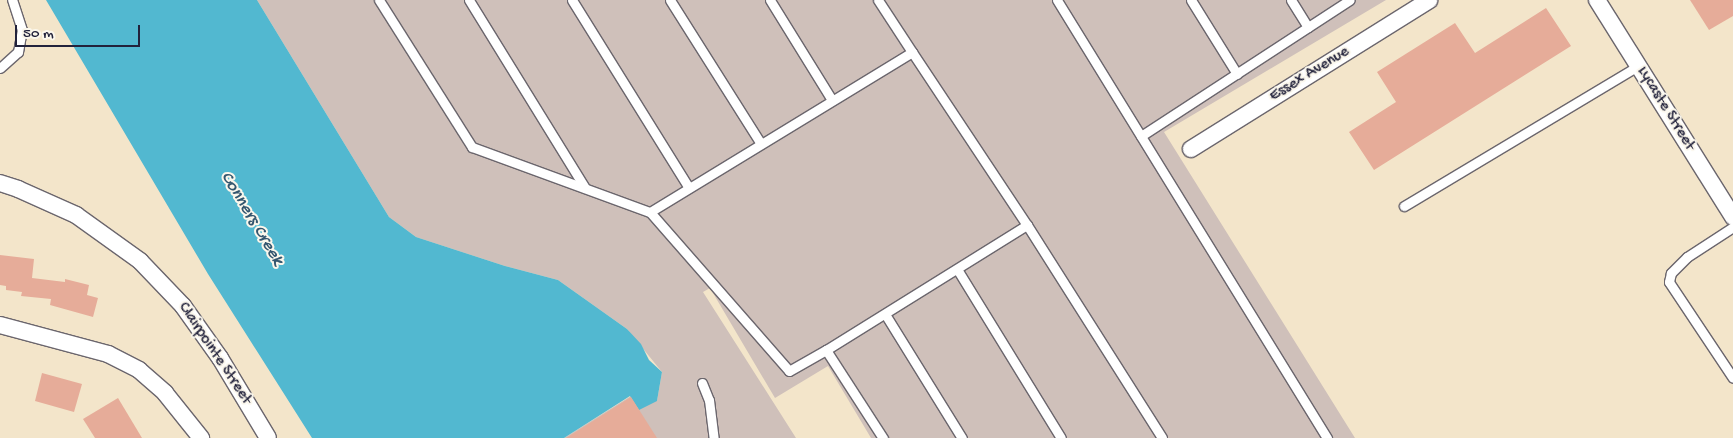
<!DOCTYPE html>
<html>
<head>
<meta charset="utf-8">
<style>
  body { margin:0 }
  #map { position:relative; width:1733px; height:438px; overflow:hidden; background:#f3e5ca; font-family:"Gochi Hand",sans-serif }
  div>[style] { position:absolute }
  .industrial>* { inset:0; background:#cfc0ba }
  .water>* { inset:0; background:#52b8d0 }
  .building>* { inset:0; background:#e6ac99 }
  .roads { filter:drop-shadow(1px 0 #6b666d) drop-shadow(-1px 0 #6b666d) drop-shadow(0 1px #6b666d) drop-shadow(0 -1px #6b666d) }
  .service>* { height:9px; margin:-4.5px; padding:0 4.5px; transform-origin:4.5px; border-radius:4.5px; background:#fff }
  .minor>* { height:16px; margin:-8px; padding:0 8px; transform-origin:8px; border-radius:8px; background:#fff }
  span { translate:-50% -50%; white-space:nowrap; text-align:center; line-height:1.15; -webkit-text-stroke:4px #fbf7ec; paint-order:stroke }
  .street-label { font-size:16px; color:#22223b }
  .water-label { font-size:18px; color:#33566f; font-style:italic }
  .scale { position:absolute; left:15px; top:25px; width:125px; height:22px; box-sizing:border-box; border:2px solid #22223b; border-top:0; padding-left:6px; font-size:15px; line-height:18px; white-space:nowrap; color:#22223b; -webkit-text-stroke:4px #fbf7ec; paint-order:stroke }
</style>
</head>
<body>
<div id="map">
  <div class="industrial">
    <i style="clip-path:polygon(257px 0,1386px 0,1164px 132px,1355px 438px,871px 438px,828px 366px,775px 398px,710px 288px,703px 292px,796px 438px,564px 438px,631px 396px,657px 401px,662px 372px,627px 329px,558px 280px,505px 266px,416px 237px,389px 217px)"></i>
  </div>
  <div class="water">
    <i style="clip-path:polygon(46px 0,257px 0,389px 217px,416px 237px,505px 266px,558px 280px,627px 329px,641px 344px,649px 360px,662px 372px,657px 401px,639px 410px,630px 396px,564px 438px,312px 438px,208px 274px)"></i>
  </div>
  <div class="building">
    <i style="clip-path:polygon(1690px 0,1733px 0,1733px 16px,1709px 30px)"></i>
    <i style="clip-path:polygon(1546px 8px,1571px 46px,1374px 170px,1349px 132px,1396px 102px,1377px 72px,1455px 23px,1475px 53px)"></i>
    <i style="clip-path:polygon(0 255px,34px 259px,32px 278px,65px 282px,65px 279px,89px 285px,87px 295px,98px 298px,93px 317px,50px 305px,51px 299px,21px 296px,22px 292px,6px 290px,6px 286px,0 285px)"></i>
    <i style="clip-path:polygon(42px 373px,82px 384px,74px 412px,35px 401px)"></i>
    <i style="clip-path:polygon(631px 397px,657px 438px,566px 438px)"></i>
    <i style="clip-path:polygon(118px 398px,142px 438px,95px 438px,83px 419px)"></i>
  </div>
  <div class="roads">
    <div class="service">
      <i style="left:379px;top:0;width:174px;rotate:57.7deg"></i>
      <i style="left:472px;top:147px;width:189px;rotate:20.1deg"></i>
      <i style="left:650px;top:212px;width:211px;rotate:48.8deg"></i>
      <i style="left:789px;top:371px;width:43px;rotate:-29.6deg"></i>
      <i style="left:826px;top:350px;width:105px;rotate:57.1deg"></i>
      <i style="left:469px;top:0;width:221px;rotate:58.3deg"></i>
      <i style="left:572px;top:0;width:221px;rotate:58.1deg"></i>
      <i style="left:670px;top:0;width:170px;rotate:57.7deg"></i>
      <i style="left:770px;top:0;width:118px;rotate:58.2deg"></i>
      <i style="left:1057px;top:0;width:515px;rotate:58.35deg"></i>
      <i style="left:1191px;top:0;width:87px;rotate:58.1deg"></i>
      <i style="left:1291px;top:0;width:32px;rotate:58deg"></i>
      <i style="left:912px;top:52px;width:208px;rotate:56.4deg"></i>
      <i style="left:0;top:68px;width:24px;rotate:-42deg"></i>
      <i style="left:18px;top:52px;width:22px;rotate:-80deg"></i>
      <i style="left:22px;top:30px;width:32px;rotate:-108deg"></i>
      <i style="left:1141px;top:136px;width:249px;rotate:-33.1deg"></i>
      <i style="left:1404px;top:206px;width:273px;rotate:-30.9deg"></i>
      <i style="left:650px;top:212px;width:307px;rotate:-31.4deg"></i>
      <i style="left:912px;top:52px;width:62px;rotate:-123.2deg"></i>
      <i style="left:1733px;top:227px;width:55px;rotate:146.9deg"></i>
      <i style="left:1687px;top:257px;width:23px;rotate:135deg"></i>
      <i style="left:1671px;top:273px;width:9px;rotate:103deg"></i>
      <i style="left:1669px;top:282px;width:115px;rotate:56.3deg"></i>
      <i style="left:957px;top:269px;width:198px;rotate:58.4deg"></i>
      <i style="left:885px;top:314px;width:146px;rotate:58.2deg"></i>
      <i style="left:826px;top:350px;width:237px;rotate:-31.9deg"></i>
      <i style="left:1027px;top:225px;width:252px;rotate:57.6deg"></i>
      <i style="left:702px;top:383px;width:18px;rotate:68deg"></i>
      <i style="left:709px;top:400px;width:38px;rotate:83deg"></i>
    </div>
    <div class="minor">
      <i style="left:1597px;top:0;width:256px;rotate:57.9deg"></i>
      <i style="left:1191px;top:149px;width:281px;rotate:-32deg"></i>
      <i style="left:0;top:183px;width:19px;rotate:18deg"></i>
      <i style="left:18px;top:189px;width:64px;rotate:24.1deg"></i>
      <i style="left:76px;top:215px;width:79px;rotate:35.7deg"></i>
      <i style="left:140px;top:261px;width:62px;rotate:46.3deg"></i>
      <i style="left:183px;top:306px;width:64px;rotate:54.6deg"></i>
      <i style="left:220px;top:358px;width:93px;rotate:59deg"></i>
      <i style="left:0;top:325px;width:112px;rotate:15deg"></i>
      <i style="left:108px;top:354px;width:35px;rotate:27deg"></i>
      <i style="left:139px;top:370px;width:35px;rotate:41deg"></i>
      <i style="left:165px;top:393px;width:58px;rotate:51.3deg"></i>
    </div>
  </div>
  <div class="street-label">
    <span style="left:1310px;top:75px;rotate:-32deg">Essex Avenue</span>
    <span style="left:1665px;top:109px;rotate:58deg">Lycaste Street</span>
    <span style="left:214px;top:354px;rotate:56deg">Clairpointe Street</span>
  </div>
  <div class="water-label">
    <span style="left:251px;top:219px;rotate:59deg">Conners Creek</span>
  </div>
  <div class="scale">50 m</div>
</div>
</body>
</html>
